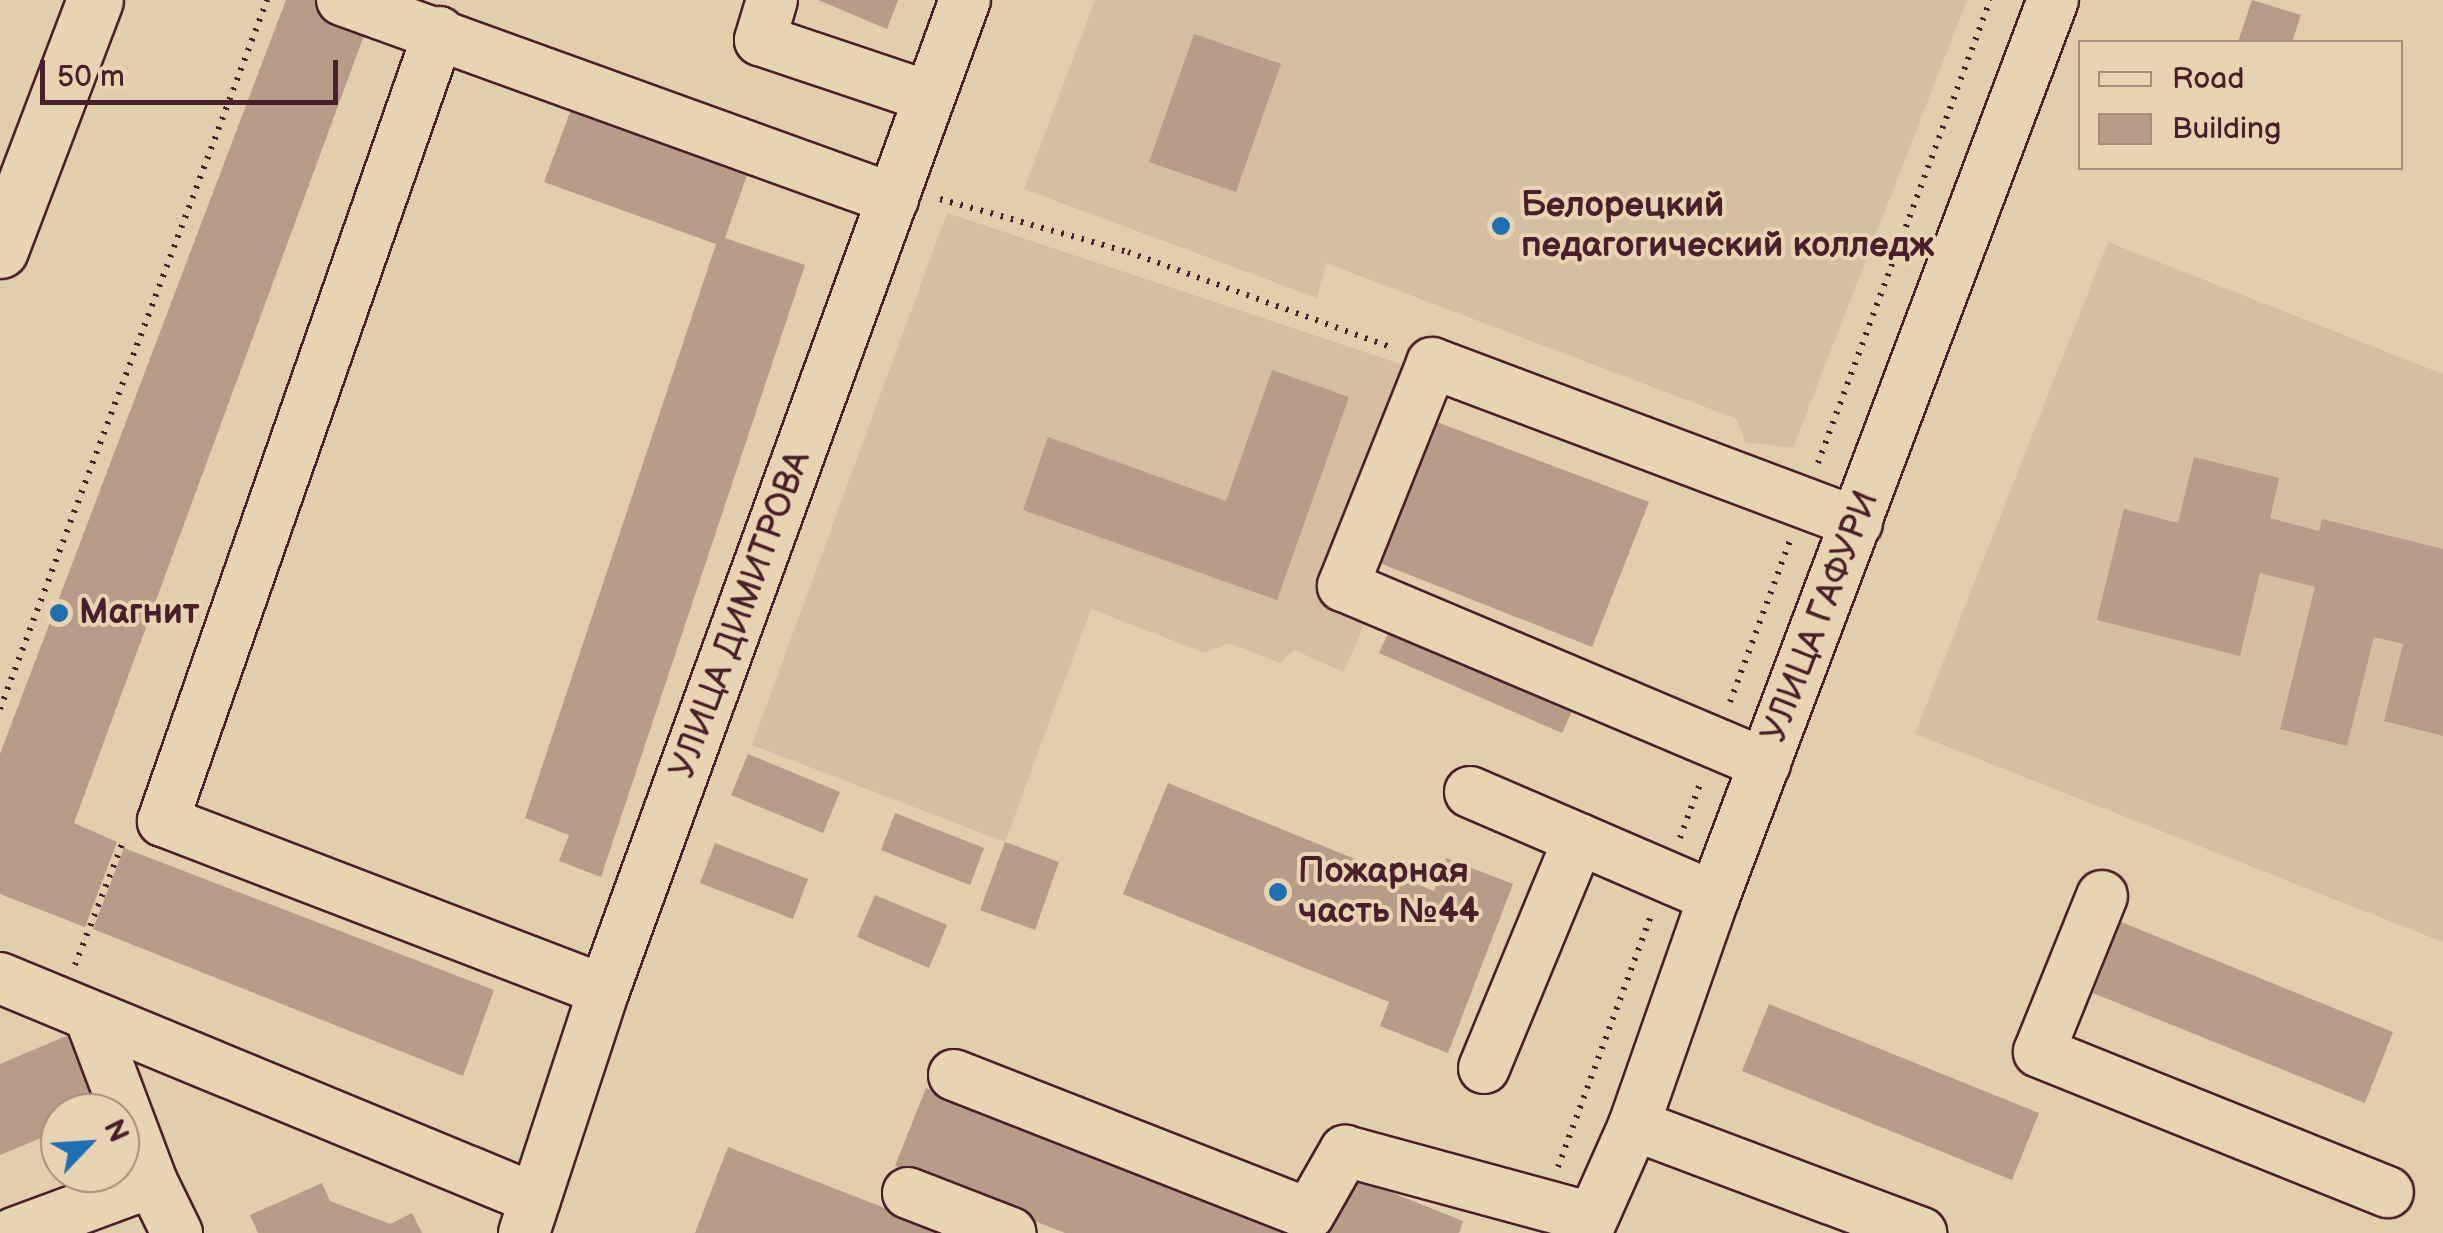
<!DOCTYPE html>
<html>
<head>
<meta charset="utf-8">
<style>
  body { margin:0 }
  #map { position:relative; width:2443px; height:1233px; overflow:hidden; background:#e2cdad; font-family:"Balsamiq Sans",sans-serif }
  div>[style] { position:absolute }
  .built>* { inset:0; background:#d5bea2 }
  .building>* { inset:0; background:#b79c89 }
  .path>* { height:6px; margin-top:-3px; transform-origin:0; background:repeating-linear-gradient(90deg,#4a1f2b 0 2.5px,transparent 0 10.5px) }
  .roads { filter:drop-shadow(2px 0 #4a1f2b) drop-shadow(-2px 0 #4a1f2b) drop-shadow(0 2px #4a1f2b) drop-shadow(0 -2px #4a1f2b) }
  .minor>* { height:50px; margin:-25px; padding:0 25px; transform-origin:25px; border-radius:25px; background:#e8d4b2 }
  .major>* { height:55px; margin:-27.5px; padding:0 27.5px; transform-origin:27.5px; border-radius:27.5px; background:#e8d4b2 }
  .dots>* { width:28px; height:28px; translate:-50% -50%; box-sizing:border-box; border:5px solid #e8d4b2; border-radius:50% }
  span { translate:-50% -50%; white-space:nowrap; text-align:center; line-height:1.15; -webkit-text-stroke:8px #e8d4b2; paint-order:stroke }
  .poi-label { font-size:35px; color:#4a1f2b; font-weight:700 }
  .left { translate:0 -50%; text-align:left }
  .street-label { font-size:35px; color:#4a1f2b }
  .legend { position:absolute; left:2078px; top:40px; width:325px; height:130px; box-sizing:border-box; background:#e8d4b2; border:2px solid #a98c7c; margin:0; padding:12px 18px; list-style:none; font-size:30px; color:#4a1f2b }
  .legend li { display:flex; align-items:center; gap:20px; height:50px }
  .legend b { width:50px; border:2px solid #a98c7c }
  .north { position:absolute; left:40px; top:1093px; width:100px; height:100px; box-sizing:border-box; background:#e8d4b2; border:2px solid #a98c7c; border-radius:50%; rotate:65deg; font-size:28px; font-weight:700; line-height:40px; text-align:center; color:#4a1f2b }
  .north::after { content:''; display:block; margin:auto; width:35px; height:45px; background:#1f6fb2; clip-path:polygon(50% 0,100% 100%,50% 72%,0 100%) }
  .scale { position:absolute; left:40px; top:60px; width:298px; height:45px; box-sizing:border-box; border:5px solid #4a1f2b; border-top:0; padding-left:12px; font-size:30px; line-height:35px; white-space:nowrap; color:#4a1f2b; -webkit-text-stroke:8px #e8d4b2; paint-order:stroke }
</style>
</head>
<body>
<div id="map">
  <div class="built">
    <i style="clip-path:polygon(1095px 0,1967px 0,1793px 448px,1745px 442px,1737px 419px,1326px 263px,1317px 298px,1024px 189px)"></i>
    <i style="clip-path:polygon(947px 213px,1413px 368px,1332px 573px,1369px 612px,1344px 672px,1294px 650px,1280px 663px,1229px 643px,1205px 653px,1091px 609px,1005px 842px,752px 745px)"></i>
    <i style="clip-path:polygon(2108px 242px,2443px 374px,2443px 942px,1915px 734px)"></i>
  </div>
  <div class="building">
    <i style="clip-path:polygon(286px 0,318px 0,370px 19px,74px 823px,117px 842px,85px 927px,0 894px,0 754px)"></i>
    <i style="clip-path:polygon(818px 0,898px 0,887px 29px)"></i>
    <i style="clip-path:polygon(2252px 0,2301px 15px,2292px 42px,2238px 42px)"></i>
    <i style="clip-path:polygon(1194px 34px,1281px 64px,1236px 192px,1149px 162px)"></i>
    <i style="clip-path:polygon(572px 107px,748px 172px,725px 238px,805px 265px,601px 877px,559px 861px,569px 835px,525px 818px,716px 244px,544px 182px)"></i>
    <i style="clip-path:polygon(1272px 370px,1349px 397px,1277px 600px,1023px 510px,1048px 437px,1226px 501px)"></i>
    <i style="clip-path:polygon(1434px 421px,1649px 502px,1592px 647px,1377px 562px)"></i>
    <i style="clip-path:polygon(2194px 457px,2279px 478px,2270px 518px,2319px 531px,2322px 519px,2443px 549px,2443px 736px,2384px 721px,2403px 644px,2374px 637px,2347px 746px,2280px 729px,2315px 587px,2260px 573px,2240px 656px,2097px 620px,2124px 509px,2178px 523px)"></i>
    <i style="clip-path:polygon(1396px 616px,1579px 696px,1562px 733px,1379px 653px)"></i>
    <i style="clip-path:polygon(748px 754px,840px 792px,823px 833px,731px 795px)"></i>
    <i style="clip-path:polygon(1168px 783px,1434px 891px,1446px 858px,1513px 884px,1448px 1053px,1380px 1026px,1389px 1002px,1123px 894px)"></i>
    <i style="clip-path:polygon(895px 813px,984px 848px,970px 885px,881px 850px)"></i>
    <i style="clip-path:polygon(1005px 842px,1059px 862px,1035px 930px,980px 910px)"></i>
    <i style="clip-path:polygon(715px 843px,808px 879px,793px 919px,700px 883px)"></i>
    <i style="clip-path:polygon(124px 848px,494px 990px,463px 1076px,93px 929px)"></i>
    <i style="clip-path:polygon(875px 895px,947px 925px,929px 968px,857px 937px)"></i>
    <i style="clip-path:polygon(2121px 922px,2393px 1032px,2365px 1103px,2093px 993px)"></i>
    <i style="clip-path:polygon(1769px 1004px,2039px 1113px,2012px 1180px,1742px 1071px)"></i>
    <i style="clip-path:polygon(71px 1034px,100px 1113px,60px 1113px,60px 1130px,0 1155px,0 1064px)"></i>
    <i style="clip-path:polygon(926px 1088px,1292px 1233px,1065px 1233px,895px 1166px)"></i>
    <i style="clip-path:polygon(728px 1147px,949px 1233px,695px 1233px)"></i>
    <i style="clip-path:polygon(1345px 1174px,1463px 1221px,1459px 1233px,1322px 1233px)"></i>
    <i style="clip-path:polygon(322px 1183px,330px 1201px,390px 1224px,412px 1213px,422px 1233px,258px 1233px,250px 1215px)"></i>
  </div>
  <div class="path">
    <i style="left:940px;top:199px;width:195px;rotate:15.7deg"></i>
    <i style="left:1128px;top:252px;width:282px;rotate:19.9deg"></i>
    <i style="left:1818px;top:463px;width:494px;rotate:-69.6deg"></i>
    <i style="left:1730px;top:702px;width:172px;rotate:-69.6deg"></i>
    <i style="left:0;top:709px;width:758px;rotate:-69.36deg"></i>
    <i style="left:1680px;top:838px;width:58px;rotate:-69.7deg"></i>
    <i style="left:75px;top:965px;width:132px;rotate:-68.7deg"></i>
    <i style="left:1558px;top:1167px;width:268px;rotate:-69.7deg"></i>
  </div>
  <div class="roads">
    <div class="minor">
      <i style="left:342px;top:0;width:586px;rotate:19.86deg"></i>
      <i style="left:772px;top:0;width:42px;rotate:106.7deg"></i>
      <i style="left:760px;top:40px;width:178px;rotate:18.6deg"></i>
      <i style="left:439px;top:32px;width:836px;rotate:109.28deg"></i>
      <i style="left:163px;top:821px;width:472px;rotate:21deg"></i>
      <i style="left:1765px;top:764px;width:458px;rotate:-157.1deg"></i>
      <i style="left:1343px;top:586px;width:240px;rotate:-68.2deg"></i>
      <i style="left:1432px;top:363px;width:454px;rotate:20.6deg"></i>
      <i style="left:1470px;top:792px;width:266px;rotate:23.3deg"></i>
      <i style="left:2102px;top:896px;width:168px;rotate:112deg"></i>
      <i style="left:2039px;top:1052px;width:376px;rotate:21.9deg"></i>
      <i style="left:0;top:978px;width:579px;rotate:22.44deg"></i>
      <i style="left:90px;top:1017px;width:176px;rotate:69.4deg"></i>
      <i style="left:152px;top:1182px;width:57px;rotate:63.9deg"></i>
      <i style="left:1484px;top:1068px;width:248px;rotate:-67.5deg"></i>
      <i style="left:954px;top:1075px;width:381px;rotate:21.4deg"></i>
      <i style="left:1309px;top:1214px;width:73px;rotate:-60.3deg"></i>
      <i style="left:1345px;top:1151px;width:256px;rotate:15.2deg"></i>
      <i style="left:1634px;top:1125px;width:307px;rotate:20.6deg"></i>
      <i style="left:908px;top:1193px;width:110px;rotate:21.2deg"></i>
      <i style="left:14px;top:1233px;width:147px;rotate:-20.3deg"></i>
      <i style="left:524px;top:1233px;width:256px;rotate:-71.8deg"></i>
      <i style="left:604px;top:990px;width:1054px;rotate:-69.97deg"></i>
      <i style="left:1586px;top:1233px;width:118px;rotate:-66deg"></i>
      <i style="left:1634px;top:1125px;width:242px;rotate:-70.7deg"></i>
      <i style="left:1714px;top:897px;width:959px;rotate:-69.3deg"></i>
    </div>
    <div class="major">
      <i style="left:0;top:250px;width:267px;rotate:-69.2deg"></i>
    </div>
  </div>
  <div class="dots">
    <i style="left:1501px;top:226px;background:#1f6fb2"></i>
    <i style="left:59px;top:613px;background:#1f6fb2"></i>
    <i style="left:1278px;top:892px;background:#1f6fb2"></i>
  </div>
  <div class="poi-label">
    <span class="left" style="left:1521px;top:226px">Белорецкий<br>педагогический колледж</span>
    <span class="left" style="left:79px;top:613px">Магнит</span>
    <span class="left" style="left:1298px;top:892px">Пожарная<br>часть №44</span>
  </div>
  <div class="street-label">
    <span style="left:741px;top:615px;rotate:-70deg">УЛИЦА ДИМИТРОВА</span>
    <span style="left:1821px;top:617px;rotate:-69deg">УЛИЦА ГАФУРИ</span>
  </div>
  <ul class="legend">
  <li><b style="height:12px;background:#e8d4b2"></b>Road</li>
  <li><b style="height:28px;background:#b79c89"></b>Building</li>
  </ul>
  <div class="north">N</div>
  <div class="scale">50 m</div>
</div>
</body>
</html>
